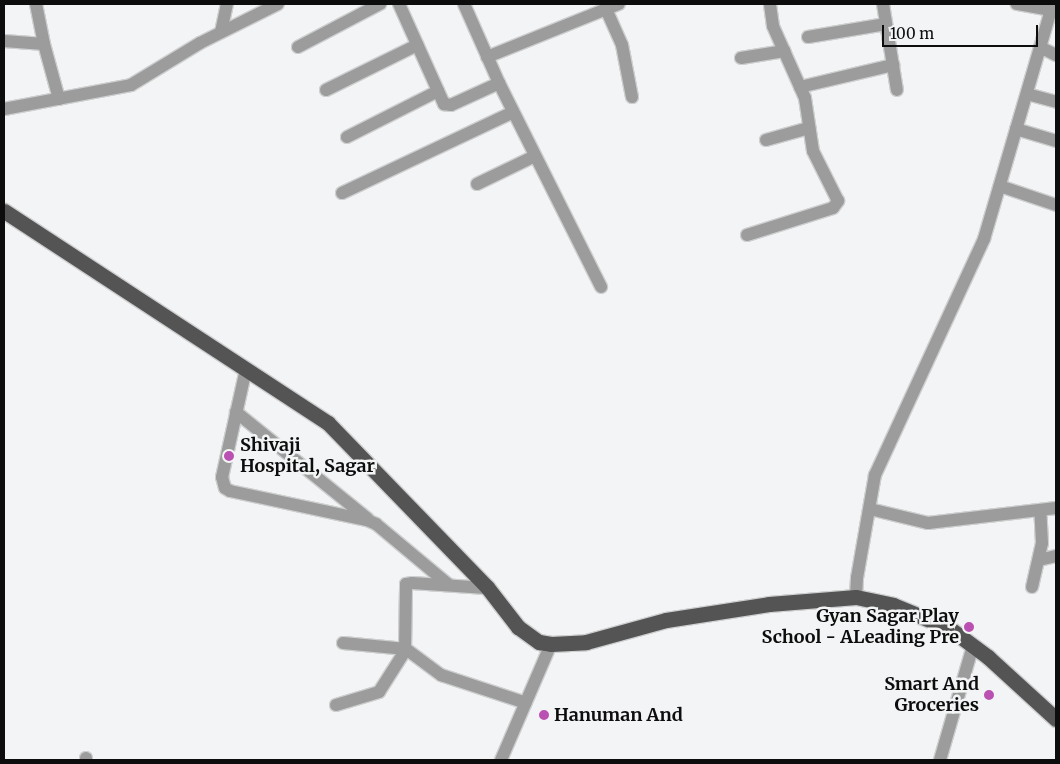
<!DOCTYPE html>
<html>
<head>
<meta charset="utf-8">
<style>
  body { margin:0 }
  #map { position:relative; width:1060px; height:764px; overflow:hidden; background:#f3f4f5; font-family:Merriweather,serif }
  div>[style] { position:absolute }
  .roads { filter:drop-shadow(1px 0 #cecfd0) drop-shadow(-1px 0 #cecfd0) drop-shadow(0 1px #cecfd0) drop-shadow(0 -1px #cecfd0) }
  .minor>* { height:12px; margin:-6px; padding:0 6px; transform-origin:6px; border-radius:6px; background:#9c9c9c }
  .major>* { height:15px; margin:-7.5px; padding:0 7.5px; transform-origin:7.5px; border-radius:7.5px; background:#545455 }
  .dots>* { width:14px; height:14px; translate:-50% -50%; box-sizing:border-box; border:2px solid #f3f4f5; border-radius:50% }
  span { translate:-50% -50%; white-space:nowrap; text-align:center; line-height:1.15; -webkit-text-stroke:5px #f3f4f5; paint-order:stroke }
  .poi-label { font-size:18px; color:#0d0d0e; font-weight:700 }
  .left { translate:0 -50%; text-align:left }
  .right { translate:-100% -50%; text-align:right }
  .frame { position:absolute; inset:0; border:5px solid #0d0d0e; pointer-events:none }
  .scale { position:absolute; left:882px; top:25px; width:156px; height:22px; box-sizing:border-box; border:2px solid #0d0d0e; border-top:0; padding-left:6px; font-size:15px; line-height:18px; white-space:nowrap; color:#0d0d0e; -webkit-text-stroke:4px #f3f4f5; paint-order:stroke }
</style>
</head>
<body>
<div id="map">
  <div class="roads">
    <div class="minor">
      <i style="left:36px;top:4px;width:41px;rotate:78.7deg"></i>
      <i style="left:44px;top:44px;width:57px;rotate:74.7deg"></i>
      <i style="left:399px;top:4px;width:110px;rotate:65.8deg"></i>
      <i style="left:444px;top:104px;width:7px;rotate:8deg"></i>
      <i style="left:451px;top:105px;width:53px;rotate:-24.6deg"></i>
      <i style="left:464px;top:4px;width:86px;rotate:66.1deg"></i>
      <i style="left:499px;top:83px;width:228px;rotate:63.4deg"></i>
      <i style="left:883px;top:4px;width:87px;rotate:80.8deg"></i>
      <i style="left:606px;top:9px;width:39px;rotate:66deg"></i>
      <i style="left:622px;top:45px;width:53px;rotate:79.1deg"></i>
      <i style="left:221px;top:32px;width:29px;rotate:-78deg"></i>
      <i style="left:808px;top:37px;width:79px;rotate:-9.5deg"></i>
      <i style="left:4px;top:41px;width:40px;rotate:4.3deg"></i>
      <i style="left:298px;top:47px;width:93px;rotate:-27.7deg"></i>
      <i style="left:1040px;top:47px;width:18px;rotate:27deg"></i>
      <i style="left:487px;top:57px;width:142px;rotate:-21.9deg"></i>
      <i style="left:741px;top:58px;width:44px;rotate:-9.2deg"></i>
      <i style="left:800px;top:87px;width:96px;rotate:-13.3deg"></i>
      <i style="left:326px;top:90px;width:102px;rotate:-26.3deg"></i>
      <i style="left:1027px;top:94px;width:30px;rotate:15deg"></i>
      <i style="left:4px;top:109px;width:129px;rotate:-10.7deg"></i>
      <i style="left:131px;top:85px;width:81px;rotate:-31.3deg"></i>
      <i style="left:200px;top:43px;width:87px;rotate:-26.6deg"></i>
      <i style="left:1016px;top:129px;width:42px;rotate:16.7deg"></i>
      <i style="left:347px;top:137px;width:102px;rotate:-26.8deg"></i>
      <i style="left:766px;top:140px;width:45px;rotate:-15.6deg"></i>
      <i style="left:477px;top:184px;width:64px;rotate:-25.8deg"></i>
      <i style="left:1000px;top:186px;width:59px;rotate:18.7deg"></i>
      <i style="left:342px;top:193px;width:189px;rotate:-25.3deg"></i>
      <i style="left:747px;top:235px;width:90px;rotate:-17.4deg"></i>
      <i style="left:833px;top:208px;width:9px;rotate:-54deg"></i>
      <i style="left:838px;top:201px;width:56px;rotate:-116.6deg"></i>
      <i style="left:813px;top:151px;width:54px;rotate:-98.6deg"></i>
      <i style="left:805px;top:98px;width:79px;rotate:-114deg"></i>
      <i style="left:773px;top:26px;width:22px;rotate:-98deg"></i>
      <i style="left:246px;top:369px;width:111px;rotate:102.5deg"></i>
      <i style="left:222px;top:477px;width:11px;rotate:75deg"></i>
      <i style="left:225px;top:488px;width:6px;rotate:31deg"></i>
      <i style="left:230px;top:491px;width:140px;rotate:12deg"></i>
      <i style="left:367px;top:520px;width:10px;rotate:24deg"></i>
      <i style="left:376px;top:524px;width:95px;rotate:39.9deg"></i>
      <i style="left:236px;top:412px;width:169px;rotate:39deg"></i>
      <i style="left:870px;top:509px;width:60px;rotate:13.6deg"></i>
      <i style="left:928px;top:523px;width:129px;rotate:-6.7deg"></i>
      <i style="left:1039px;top:560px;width:17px;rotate:-13deg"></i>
      <i style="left:1032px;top:587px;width:45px;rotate:-77.2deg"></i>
      <i style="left:1042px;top:543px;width:33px;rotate:-93deg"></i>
      <i style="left:856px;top:597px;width:19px;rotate:-87deg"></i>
      <i style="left:857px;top:578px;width:105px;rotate:-80.1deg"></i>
      <i style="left:875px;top:475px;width:260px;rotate:-65.2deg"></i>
      <i style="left:984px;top:239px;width:239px;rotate:-73.7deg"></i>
      <i style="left:1051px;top:10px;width:35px;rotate:-170deg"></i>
      <i style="left:343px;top:643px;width:63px;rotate:5.4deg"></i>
      <i style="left:406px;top:649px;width:44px;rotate:36.6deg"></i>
      <i style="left:441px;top:675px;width:89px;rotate:18.2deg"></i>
      <i style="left:336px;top:705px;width:45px;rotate:-16.8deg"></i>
      <i style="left:379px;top:692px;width:49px;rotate:-57.6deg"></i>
      <i style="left:405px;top:651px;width:67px;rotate:-89.1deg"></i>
      <i style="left:406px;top:584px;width:6px;rotate:-9deg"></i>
      <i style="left:412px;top:583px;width:74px;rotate:3.9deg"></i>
      <i style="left:86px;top:760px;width:2px;rotate:-90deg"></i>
      <i style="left:501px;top:760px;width:126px;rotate:-66.7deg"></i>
      <i style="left:940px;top:760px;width:119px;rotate:-73.9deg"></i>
    </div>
    <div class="major">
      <i style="left:4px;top:211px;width:387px;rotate:33.2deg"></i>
      <i style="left:328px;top:423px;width:228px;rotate:45.9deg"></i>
      <i style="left:487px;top:587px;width:51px;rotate:52.2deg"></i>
      <i style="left:518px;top:627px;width:26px;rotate:36deg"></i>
      <i style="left:539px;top:642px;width:12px;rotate:9deg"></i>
      <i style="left:551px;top:644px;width:35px;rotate:-3deg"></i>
      <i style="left:586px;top:642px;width:83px;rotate:-15.4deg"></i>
      <i style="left:666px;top:620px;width:104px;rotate:-8.8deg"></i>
      <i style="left:769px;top:604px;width:87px;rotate:-4.6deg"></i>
      <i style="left:856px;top:597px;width:38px;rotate:12deg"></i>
      <i style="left:893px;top:605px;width:61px;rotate:22.3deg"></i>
      <i style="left:949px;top:628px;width:49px;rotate:36.6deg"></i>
      <i style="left:988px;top:657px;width:92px;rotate:42.4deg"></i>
    </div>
  </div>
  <div class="dots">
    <i style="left:229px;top:456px;background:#b950b2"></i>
    <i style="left:969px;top:627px;background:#b950b2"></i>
    <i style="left:989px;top:695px;background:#b950b2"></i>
    <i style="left:544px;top:715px;background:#b950b2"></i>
  </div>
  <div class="poi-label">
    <span class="left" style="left:240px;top:456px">Shivaji<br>Hospital, Sagar</span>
    <span class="right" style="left:959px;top:627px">Gyan Sagar Play<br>School - ALeading Pre</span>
    <span class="right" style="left:979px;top:695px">Smart And<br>Groceries</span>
    <span class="left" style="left:554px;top:715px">Hanuman And</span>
  </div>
  <div class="frame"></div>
  <div class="scale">100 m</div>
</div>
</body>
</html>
